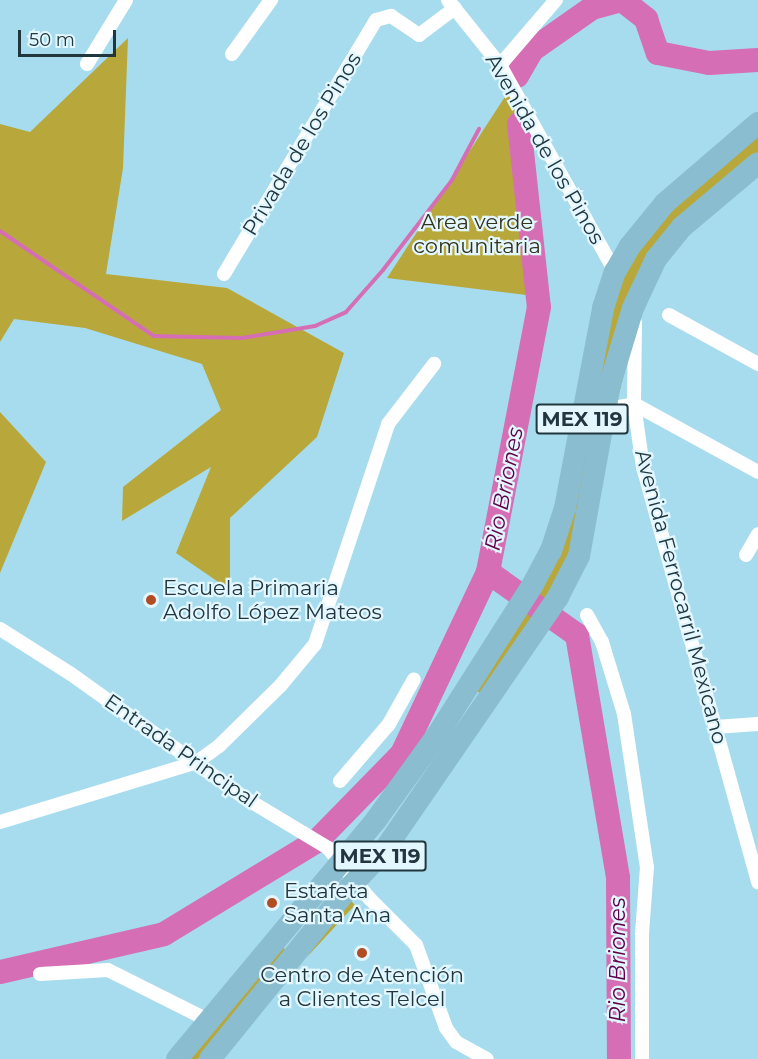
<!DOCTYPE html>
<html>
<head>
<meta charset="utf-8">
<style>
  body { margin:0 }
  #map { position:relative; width:758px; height:1059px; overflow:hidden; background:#a7dcee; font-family:Montserrat,sans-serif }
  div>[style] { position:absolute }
  .green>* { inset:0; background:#b8a83b }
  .stream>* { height:4px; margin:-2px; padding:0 2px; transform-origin:2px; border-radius:2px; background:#d56eb4 }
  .river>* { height:24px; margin:-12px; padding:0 12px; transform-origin:12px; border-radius:12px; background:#d56eb4 }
  .minor>* { height:14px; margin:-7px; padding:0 7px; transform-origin:7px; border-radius:7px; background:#fff }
  .primary>* { height:22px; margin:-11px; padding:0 11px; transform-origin:11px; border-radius:11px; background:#8abdcf }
  .dots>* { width:16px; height:16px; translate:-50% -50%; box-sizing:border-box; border:3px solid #e2f7ff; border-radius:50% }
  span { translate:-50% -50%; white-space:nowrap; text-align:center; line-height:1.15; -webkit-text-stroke:4.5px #e2f7ff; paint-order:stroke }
  .shield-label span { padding:2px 4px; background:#e2f7ff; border:2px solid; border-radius:4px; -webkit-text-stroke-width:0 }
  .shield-label { font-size:20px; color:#21363d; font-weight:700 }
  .street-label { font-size:21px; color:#21363d }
  .park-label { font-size:21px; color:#36331c }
  .poi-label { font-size:21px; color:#21363d }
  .left { translate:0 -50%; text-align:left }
  .water-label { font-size:22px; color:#62004c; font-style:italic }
  .scale { position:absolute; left:18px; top:30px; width:98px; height:27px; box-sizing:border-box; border:3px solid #21363d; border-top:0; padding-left:8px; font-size:18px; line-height:21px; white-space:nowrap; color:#21363d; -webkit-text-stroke:4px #e2f7ff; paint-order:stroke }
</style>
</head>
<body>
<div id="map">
  <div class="green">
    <i style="clip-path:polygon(128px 38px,123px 168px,106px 274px,227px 288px,344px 353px,317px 437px,230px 518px,230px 590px,176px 553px,211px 467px,122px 521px,123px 487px,221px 410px,202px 364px,85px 328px,14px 319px,0 342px,0 124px,30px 132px)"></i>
    <i style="clip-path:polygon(510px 89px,516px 99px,534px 296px,387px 278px)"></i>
    <i style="clip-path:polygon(758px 131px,758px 156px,654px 258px,584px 529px,489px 699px,469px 686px,533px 586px,623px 274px,670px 208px)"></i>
    <i style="clip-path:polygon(0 412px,46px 462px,0 573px)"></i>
    <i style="clip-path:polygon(347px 897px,355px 905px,307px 957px)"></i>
    <i style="clip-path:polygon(280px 939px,285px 950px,198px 1059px,189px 1059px)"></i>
  </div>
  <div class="stream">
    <i style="left:0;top:231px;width:186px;rotate:34.3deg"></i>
    <i style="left:154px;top:336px;width:88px;rotate:1.3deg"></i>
    <i style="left:242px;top:338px;width:74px;rotate:-9.3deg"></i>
    <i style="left:315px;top:326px;width:34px;rotate:-24deg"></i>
    <i style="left:346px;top:312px;width:56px;rotate:-48.6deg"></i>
    <i style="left:383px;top:270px;width:113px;rotate:-52.5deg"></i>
    <i style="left:452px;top:180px;width:58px;rotate:-62.1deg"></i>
  </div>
  <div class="river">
    <i style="left:517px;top:76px;width:30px;rotate:-60deg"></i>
    <i style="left:532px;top:50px;width:73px;rotate:-35deg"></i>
    <i style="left:592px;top:8px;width:31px;rotate:-15deg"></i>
    <i style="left:622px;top:0;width:31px;rotate:38deg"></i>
    <i style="left:646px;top:19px;width:36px;rotate:71deg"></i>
    <i style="left:658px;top:53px;width:52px;rotate:11.1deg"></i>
    <i style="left:709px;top:63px;width:49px;rotate:-3.5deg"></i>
    <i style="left:519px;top:124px;width:184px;rotate:83.8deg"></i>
    <i style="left:539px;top:307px;width:270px;rotate:100.9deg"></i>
    <i style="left:488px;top:572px;width:109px;rotate:35.3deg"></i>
    <i style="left:577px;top:635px;width:246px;rotate:80.4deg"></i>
    <i style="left:618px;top:878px;width:181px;rotate:89.7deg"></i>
    <i style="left:0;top:972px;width:168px;rotate:-13deg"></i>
    <i style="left:164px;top:934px;width:179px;rotate:-31.3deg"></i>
    <i style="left:317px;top:841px;width:122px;rotate:-45.7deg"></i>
    <i style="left:402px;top:754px;width:201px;rotate:-64.7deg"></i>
  </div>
  <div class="minor">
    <i style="left:448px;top:0;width:83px;rotate:51.3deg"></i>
    <i style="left:500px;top:65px;width:237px;rotate:60.9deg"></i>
    <i style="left:232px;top:54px;width:67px;rotate:-54.2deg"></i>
    <i style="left:87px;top:64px;width:75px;rotate:-58.6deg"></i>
    <i style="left:500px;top:65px;width:86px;rotate:-49.3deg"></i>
    <i style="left:224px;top:274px;width:296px;rotate:-59.1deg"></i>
    <i style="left:376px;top:20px;width:16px;rotate:-15deg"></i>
    <i style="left:391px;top:16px;width:34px;rotate:34deg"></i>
    <i style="left:419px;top:35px;width:45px;rotate:-36.9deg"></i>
    <i style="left:669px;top:315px;width:102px;rotate:28.8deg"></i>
    <i style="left:635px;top:322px;width:82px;rotate:90.7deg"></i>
    <i style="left:634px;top:404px;width:64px;rotate:81.9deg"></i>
    <i style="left:643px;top:467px;width:431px;rotate:74.5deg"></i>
    <i style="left:607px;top:409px;width:27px;rotate:-10deg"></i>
    <i style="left:634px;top:404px;width:141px;rotate:28.7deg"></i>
    <i style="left:746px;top:555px;width:24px;rotate:-60deg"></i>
    <i style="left:587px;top:615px;width:31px;rotate:61deg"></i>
    <i style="left:602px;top:642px;width:75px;rotate:73deg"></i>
    <i style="left:624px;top:714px;width:155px;rotate:81.5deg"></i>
    <i style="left:647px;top:867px;width:67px;rotate:94.3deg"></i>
    <i style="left:642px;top:934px;width:125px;rotate:90deg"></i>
    <i style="left:0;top:629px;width:84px;rotate:32.4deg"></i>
    <i style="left:71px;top:674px;width:214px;rotate:35.5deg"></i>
    <i style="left:245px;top:798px;width:97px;rotate:31.1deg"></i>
    <i style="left:328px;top:848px;width:65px;rotate:50.6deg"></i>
    <i style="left:369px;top:898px;width:66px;rotate:45deg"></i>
    <i style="left:416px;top:945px;width:88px;rotate:70.1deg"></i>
    <i style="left:446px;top:1028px;width:17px;rotate:54deg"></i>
    <i style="left:456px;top:1042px;width:35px;rotate:29deg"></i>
    <i style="left:715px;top:727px;width:43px;rotate:-4deg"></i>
    <i style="left:340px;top:781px;width:75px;rotate:-49.3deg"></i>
    <i style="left:389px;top:724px;width:51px;rotate:-60.9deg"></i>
    <i style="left:0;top:822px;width:206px;rotate:-16.9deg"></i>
    <i style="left:197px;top:762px;width:27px;rotate:-36deg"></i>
    <i style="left:219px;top:746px;width:87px;rotate:-44.5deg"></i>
    <i style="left:281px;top:685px;width:53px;rotate:-50.3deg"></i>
    <i style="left:315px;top:644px;width:232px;rotate:-71.6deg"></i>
    <i style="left:388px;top:424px;width:76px;rotate:-52.5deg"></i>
    <i style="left:40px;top:974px;width:68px;rotate:-3.4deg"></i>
    <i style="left:108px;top:970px;width:110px;rotate:26.6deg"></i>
  </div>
  <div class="primary">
    <i style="left:177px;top:1059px;width:311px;rotate:-50.2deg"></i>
    <i style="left:376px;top:820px;width:106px;rotate:-54.2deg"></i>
    <i style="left:438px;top:734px;width:175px;rotate:-57.6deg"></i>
    <i style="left:532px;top:586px;width:40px;rotate:-62deg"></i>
    <i style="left:551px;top:551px;width:45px;rotate:-72deg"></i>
    <i style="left:565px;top:508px;width:204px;rotate:-79.2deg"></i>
    <i style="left:603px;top:308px;width:38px;rotate:-72deg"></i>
    <i style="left:615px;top:272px;width:30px;rotate:-60deg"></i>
    <i style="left:630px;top:246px;width:55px;rotate:-50.9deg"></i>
    <i style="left:665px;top:203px;width:123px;rotate:-40.7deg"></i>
    <i style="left:210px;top:1059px;width:216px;rotate:-51deg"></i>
    <i style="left:346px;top:891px;width:54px;rotate:-46.5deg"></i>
    <i style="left:383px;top:852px;width:309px;rotate:-55.5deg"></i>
    <i style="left:558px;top:597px;width:46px;rotate:-62.9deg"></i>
    <i style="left:579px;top:556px;width:175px;rotate:-79.8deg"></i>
    <i style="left:610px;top:384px;width:79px;rotate:-73.2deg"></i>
    <i style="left:633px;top:308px;width:54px;rotate:-64.9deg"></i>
    <i style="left:656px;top:259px;width:41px;rotate:-50.9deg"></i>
    <i style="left:682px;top:227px;width:99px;rotate:-40.1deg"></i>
  </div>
  <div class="dots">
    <i style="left:151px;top:600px;background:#b24c23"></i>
    <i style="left:272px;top:903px;background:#b24c23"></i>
    <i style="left:362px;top:953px;background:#b24c23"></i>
  </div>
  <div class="shield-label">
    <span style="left:582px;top:419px">MEX 119</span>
    <span style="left:380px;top:856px">MEX 119</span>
  </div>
  <div class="street-label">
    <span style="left:302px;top:144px;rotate:-59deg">Privada de los Pinos</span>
    <span style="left:545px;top:149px;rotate:60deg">Avenida de los Pinos</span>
    <span style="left:681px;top:597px;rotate:75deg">Avenida Ferrocarril Mexicano</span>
    <span style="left:181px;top:751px;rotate:35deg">Entrada Principal</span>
  </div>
  <div class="park-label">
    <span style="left:477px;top:234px">Area verde<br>comunitaria</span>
  </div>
  <div class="poi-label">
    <span class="left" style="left:163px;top:600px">Escuela Primaria<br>Adolfo López Mateos</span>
    <span class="left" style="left:284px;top:903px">Estafeta<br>Santa Ana</span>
    <span style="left:362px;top:987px">Centro de Atención<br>a Clientes Telcel</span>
  </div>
  <div class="water-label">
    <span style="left:504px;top:489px;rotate:-79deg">Rio Briones</span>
    <span style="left:618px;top:960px;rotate:-90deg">Rio Briones</span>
  </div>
  <div class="scale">50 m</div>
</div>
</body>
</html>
